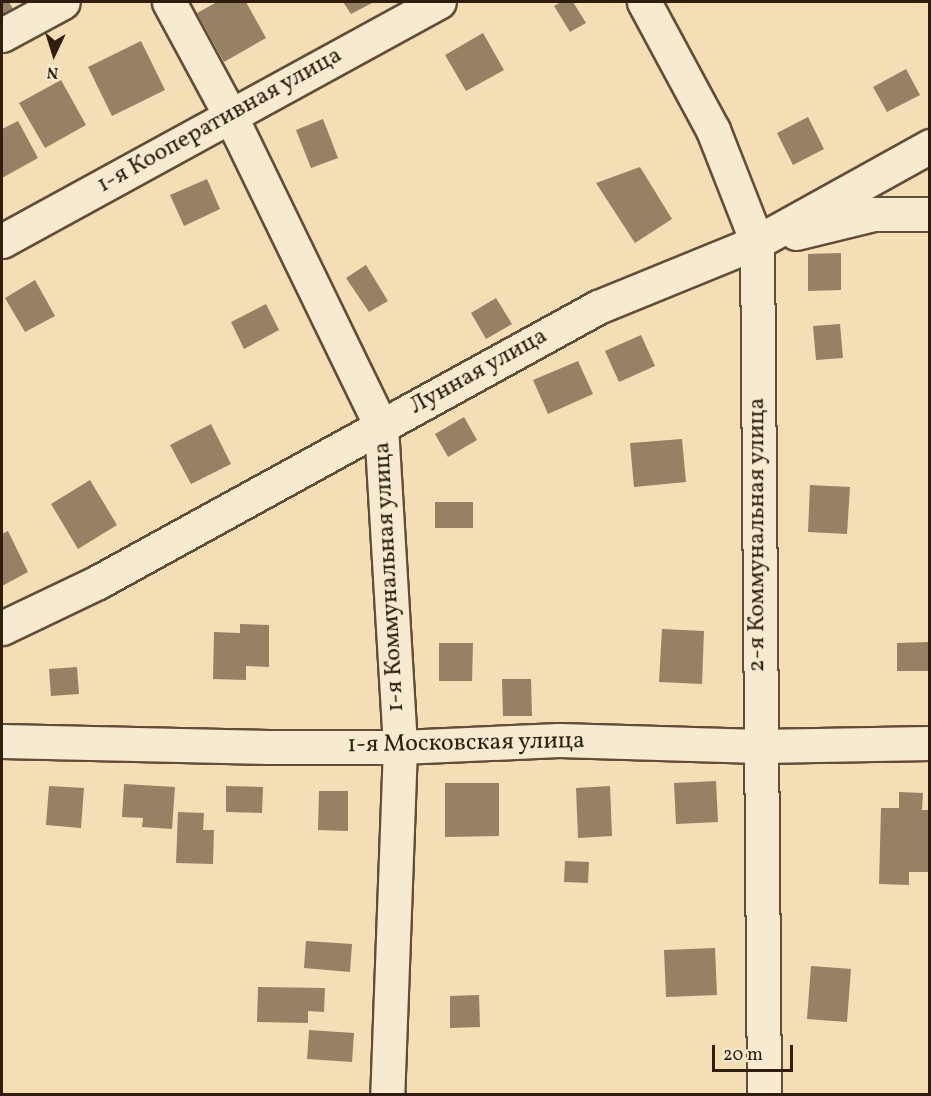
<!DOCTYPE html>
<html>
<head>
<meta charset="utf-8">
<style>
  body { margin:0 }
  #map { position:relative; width:931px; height:1096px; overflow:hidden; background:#f4deb6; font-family:Vollkorn,serif }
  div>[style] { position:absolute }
  .building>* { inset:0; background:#968165 }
  .roads { filter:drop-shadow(2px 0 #614d38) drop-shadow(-2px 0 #614d38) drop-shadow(0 2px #614d38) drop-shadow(0 -2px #614d38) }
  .street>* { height:33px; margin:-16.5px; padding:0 16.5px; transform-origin:16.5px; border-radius:16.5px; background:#f8ead0 }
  span { translate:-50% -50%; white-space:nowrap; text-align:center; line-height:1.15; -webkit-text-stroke:4.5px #f8ead0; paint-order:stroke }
  .street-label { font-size:24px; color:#301d0e }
  .frame { position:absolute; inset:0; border:3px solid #301d0e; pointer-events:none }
  .north { position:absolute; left:24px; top:24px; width:60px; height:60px; -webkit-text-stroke:4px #f8ead0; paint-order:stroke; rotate:184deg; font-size:16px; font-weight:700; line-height:24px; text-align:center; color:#301d0e }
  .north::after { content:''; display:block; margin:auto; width:21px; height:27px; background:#301d0e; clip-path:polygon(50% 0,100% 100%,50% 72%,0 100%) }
  .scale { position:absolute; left:712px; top:1045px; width:81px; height:27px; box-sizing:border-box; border:3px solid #301d0e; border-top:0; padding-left:8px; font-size:18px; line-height:21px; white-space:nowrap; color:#301d0e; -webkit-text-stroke:4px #f8ead0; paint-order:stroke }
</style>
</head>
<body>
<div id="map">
  <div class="building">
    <i style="clip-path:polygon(2px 2px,9px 2px,13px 9px,2px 15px)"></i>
    <i style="clip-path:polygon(217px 2px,246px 2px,266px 38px,224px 62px,197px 13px)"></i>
    <i style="clip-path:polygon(343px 2px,374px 2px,351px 14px)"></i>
    <i style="clip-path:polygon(561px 2px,573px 2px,586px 23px,570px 32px,554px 6px)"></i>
    <i style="clip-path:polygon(483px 33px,504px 70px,466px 91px,445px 55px)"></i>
    <i style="clip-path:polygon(141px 41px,165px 90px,112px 116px,88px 67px)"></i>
    <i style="clip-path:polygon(906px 69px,920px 95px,887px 112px,873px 87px)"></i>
    <i style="clip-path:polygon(61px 80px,86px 125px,45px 148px,19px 103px)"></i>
    <i style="clip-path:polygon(808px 117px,824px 149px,793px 165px,777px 133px)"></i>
    <i style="clip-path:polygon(323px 119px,338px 158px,311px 168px,296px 130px)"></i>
    <i style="clip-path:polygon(18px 121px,38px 158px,2px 178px,2px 129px)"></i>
    <i style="clip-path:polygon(640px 167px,672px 219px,635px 243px,596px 183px)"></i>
    <i style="clip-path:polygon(207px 179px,220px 209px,184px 226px,170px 195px)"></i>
    <i style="clip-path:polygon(841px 253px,841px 290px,808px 291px,808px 254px)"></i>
    <i style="clip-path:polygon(366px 265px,388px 301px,369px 312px,346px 278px)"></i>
    <i style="clip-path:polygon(35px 280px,55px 316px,25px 332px,5px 298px)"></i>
    <i style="clip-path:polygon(496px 298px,512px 324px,486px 339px,471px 313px)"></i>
    <i style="clip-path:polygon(266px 304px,279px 330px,244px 349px,231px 322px)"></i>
    <i style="clip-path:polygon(840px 324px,843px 358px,816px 360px,813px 326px)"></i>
    <i style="clip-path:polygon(641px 335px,655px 366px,619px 382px,605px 351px)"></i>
    <i style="clip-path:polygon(578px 361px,593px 394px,548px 414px,533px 380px)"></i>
    <i style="clip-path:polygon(464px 417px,477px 440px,448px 457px,435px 434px)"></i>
    <i style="clip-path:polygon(211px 424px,231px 464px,191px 484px,170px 445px)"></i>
    <i style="clip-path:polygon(682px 439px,686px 482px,634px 487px,630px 443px)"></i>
    <i style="clip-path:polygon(90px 480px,117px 525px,78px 549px,51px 504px)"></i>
    <i style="clip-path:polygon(810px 485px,850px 487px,847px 534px,808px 532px)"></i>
    <i style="clip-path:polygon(435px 502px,473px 502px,473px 528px,435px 528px)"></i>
    <i style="clip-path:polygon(8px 531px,28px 572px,2px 586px,2px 534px)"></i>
    <i style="clip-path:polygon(240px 624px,269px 625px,269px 667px,246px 666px,246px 680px,213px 679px,214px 632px,240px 633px)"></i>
    <i style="clip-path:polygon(662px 629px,704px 631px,702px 684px,659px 682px)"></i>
    <i style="clip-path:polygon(928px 642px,928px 671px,897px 671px,897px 643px)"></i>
    <i style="clip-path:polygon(439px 643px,473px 643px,472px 681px,439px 681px)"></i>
    <i style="clip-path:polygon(77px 667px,79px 694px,51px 696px,49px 669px)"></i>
    <i style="clip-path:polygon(502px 679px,531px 679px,532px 716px,503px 716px)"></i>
    <i style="clip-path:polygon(716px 781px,718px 822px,676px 824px,674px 783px)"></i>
    <i style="clip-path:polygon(445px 783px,499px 783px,499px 836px,445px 837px)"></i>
    <i style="clip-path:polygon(124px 784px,175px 787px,172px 829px,142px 827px,143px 818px,122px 817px)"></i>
    <i style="clip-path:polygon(49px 786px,84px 788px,81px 828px,46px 825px)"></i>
    <i style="clip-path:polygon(226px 786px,263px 787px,262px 813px,226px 812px)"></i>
    <i style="clip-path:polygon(610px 786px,612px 836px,578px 838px,576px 788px)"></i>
    <i style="clip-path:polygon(319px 791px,348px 791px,348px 831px,318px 830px)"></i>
    <i style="clip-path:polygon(899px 792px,923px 793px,922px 810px,930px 810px,930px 872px,909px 872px,909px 885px,879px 884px,881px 808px,899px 808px)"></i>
    <i style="clip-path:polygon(178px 812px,204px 813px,203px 830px,214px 830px,213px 864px,176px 863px)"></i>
    <i style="clip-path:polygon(565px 861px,589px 862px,588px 883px,564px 882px)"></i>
    <i style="clip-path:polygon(306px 941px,352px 944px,350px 972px,304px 968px)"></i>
    <i style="clip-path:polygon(715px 948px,717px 995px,666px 997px,664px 950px)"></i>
    <i style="clip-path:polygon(811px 966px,851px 969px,847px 1022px,807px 1019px)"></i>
    <i style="clip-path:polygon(258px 987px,325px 988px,324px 1012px,308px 1011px,308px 1023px,257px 1022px)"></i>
    <i style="clip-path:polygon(479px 995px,480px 1027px,450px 1028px,450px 996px)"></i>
    <i style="clip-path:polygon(309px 1030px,354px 1033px,352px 1062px,307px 1059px)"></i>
  </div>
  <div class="roads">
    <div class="street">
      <i style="left:169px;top:2px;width:128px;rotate:61.6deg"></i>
      <i style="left:230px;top:115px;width:346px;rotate:64.1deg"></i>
      <i style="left:381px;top:426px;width:322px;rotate:86.6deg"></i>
      <i style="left:400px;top:747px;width:347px;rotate:92.1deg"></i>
      <i style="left:644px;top:2px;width:145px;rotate:61.7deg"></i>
      <i style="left:713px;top:130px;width:120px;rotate:68.6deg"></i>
      <i style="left:757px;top:242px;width:852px;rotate:89.53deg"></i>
      <i style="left:2px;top:35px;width:69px;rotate:-28.4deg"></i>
      <i style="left:796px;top:233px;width:80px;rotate:-13.7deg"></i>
      <i style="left:874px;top:214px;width:56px"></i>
      <i style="left:2px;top:241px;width:498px;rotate:-28.7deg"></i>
      <i style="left:2px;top:628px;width:106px;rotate:-25.6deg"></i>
      <i style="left:98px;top:582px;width:571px;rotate:-28.81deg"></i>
      <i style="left:598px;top:307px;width:172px;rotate:-22.2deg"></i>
      <i style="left:757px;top:242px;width:198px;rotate:-29deg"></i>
      <i style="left:2px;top:741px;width:267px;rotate:1.3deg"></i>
      <i style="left:269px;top:747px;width:131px"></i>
      <i style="left:400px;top:747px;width:159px;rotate:-2.5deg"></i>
      <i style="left:559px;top:740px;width:200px;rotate:1.7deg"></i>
      <i style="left:759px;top:746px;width:171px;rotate:-1deg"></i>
    </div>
  </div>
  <div class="street-label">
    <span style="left:220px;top:121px;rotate:-29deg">1-я Кооперативная улица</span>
    <span style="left:479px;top:372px;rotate:-29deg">Лунная улица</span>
    <span style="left:758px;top:535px;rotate:-90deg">2-я Коммунальная улица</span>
    <span style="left:390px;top:577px;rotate:-93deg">1-я Коммунальная улица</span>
    <span style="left:466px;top:744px;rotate:-1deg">1-я Московская улица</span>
  </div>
  <div class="frame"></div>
  <div class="north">N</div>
  <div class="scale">20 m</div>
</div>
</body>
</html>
